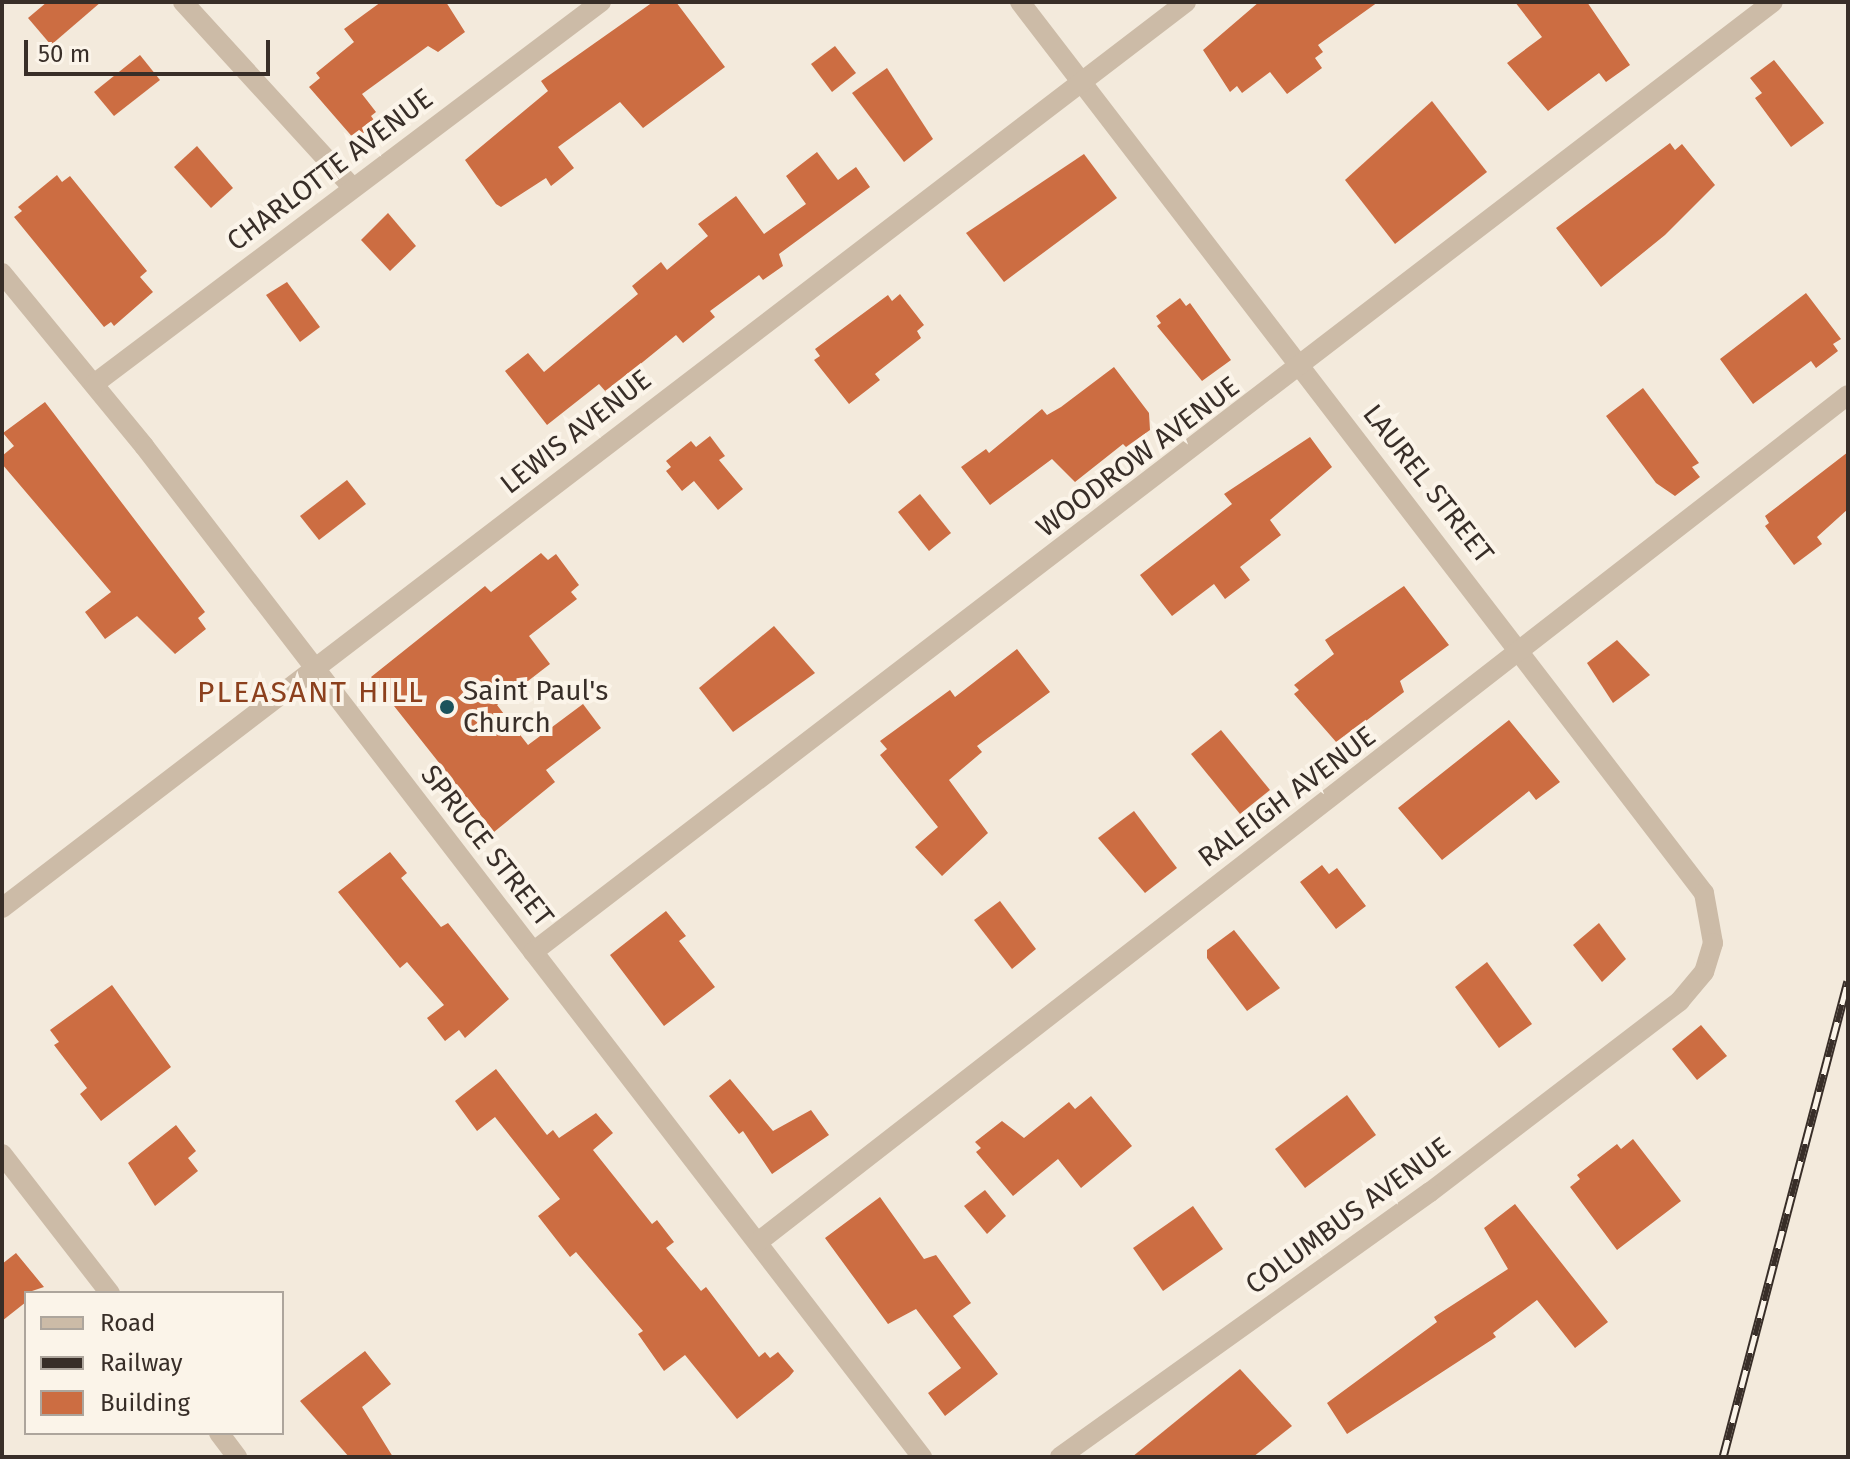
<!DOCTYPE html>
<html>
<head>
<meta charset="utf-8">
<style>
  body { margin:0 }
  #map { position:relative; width:1850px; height:1459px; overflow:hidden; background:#f3eadc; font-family:"Fira Sans",sans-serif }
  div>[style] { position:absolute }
  .building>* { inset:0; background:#cc6d42 }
  .minor>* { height:20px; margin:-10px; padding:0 10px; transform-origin:10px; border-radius:10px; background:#ccbba7 }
  .rail>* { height:9px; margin-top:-4.5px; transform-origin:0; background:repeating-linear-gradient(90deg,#fbf4e9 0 18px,#382e28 0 36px); box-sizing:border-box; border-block:2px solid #382e28 }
  .dots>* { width:22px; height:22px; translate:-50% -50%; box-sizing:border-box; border:4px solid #fbf4e9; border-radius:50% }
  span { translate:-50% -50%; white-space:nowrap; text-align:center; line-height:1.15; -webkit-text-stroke:8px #fbf4e9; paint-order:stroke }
  .street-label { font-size:28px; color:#382e28 }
  .poi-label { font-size:28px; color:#382e28 }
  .left { translate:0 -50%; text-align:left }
  .neighbourhood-label { font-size:30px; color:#8c401d; letter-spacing:2px }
  .frame { position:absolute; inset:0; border:4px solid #382e28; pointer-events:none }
  .legend { position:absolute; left:24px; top:1291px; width:260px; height:144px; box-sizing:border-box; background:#fbf4e9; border:2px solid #ada59c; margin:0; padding:10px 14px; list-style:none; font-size:24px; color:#382e28 }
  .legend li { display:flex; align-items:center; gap:16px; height:40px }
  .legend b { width:40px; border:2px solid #ada59c }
  .scale { position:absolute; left:24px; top:40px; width:246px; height:36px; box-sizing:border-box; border:4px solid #382e28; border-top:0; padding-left:10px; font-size:24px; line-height:28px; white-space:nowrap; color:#382e28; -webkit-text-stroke:6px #fbf4e9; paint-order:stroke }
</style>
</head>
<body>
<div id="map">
  <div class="building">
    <i style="clip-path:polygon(47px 2px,101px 2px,51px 45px,28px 18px)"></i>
    <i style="clip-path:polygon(381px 2px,446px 2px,465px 32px,438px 52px,428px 46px,362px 94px,376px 112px,371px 116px,376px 123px,355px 140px,309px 87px,320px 78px,316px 73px,354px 42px,344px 29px)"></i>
    <i style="clip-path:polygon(653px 2px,676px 2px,725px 67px,643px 128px,620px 102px,558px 147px,574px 168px,551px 186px,546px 178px,501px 207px,496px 204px,465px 160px,548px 91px,541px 81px)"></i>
    <i style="clip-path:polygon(1259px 2px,1378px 2px,1318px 45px,1323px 52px,1315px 58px,1322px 68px,1287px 94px,1270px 72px,1242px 93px,1237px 86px,1230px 92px,1203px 50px)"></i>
    <i style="clip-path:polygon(1515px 2px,1587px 2px,1630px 65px,1606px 82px,1599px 73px,1548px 111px,1507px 63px,1542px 37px)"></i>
    <i style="clip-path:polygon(835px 46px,856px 73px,832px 92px,811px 64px)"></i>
    <i style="clip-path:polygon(140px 55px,160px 80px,114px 116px,94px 92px)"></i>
    <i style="clip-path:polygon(1774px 60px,1824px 123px,1791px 147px,1755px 98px,1762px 93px,1750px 78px)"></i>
    <i style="clip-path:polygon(887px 68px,933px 139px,904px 162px,852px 93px)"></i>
    <i style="clip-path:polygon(1432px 101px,1487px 172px,1395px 244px,1345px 180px)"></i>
    <i style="clip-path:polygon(1670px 143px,1675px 150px,1682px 144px,1715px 185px,1665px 235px,1601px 287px,1556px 228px)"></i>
    <i style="clip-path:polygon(197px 146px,233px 188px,211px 208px,174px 167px)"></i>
    <i style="clip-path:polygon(817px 152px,838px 180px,856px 167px,870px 187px,779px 254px,783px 266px,763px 280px,759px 275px,710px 311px,715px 317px,683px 343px,676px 335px,606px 392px,599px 384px,547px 425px,505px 371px,528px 353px,544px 372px,638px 294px,632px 286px,661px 262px,667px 270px,708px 236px,698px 224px,736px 196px,764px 234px,806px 204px,786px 176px)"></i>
    <i style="clip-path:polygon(1084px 154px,1117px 198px,1004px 282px,966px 233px)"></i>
    <i style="clip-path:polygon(57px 175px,62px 182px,70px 176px,147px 271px,140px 277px,153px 292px,114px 326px,111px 322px,104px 327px,14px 217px,22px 211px,18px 207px)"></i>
    <i style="clip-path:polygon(388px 213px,416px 246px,390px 271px,361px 240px)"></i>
    <i style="clip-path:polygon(287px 282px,320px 327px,300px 342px,266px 295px)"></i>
    <i style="clip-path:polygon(1806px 293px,1841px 339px,1833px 344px,1838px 351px,1816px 368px,1811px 361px,1753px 404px,1720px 359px)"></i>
    <i style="clip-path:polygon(900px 294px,924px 325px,917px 331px,921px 338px,875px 374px,880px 380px,849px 404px,814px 360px,820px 356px,815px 349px,888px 295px,892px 301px)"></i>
    <i style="clip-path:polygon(1180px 298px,1186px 306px,1190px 303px,1231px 360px,1202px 381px,1157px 326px,1161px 323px,1156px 316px)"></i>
    <i style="clip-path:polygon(1114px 367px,1149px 413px,1150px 430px,1126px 447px,1123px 444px,1075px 482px,1052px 459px,990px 505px,961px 467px,986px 449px,989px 453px,1042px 409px,1047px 415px,1061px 407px)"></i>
    <i style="clip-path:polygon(1643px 388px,1699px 463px,1692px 467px,1700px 477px,1675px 496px,1656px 483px,1606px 416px)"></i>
    <i style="clip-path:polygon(45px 402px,205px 612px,198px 618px,206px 629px,175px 654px,137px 616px,105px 639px,85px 612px,111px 592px,2px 464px,2px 456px,14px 446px,3px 433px)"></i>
    <i style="clip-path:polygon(710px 436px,725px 456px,719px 460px,743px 489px,718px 510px,694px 481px,682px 491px,666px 471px,671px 467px,666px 461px,691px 441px,696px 447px)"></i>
    <i style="clip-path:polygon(1310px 437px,1332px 467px,1270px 520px,1281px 535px,1240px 567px,1250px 580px,1225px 599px,1214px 584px,1172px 616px,1140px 575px,1232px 504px,1224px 494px)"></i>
    <i style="clip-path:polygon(1848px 452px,1848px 509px,1817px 537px,1822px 544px,1794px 565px,1765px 526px,1769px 523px,1765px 516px)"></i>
    <i style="clip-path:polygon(347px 480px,366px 504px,319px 540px,300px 516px)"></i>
    <i style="clip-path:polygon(920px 494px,951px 533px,929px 551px,898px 512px)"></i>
    <i style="clip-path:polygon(541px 553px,548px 560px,556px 554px,579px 585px,571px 592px,577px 599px,529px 636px,550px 664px,497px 705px,528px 745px,583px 704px,601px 728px,546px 770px,555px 782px,494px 832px,371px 677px,485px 586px,491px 592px)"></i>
    <i style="clip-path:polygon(1404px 586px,1449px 645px,1400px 681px,1404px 692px,1337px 743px,1294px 694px,1299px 690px,1294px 685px,1334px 654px,1325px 640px)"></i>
    <i style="clip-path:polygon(774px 626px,815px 673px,733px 732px,699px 688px)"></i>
    <i style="clip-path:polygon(1617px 640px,1650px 675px,1613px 703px,1587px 663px)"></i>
    <i style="clip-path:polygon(1017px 649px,1050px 692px,977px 746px,982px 752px,949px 780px,988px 833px,942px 876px,915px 847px,938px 827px,880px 755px,887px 749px,880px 741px,950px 690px,955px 697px)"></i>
    <i style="clip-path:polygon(1509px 720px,1560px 782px,1536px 800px,1529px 791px,1442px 860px,1398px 808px)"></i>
    <i style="clip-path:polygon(1221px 730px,1270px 790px,1240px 814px,1191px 754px)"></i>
    <i style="clip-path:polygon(1134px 811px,1177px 868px,1145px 893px,1098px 838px)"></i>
    <i style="clip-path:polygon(390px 852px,407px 873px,401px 878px,441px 927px,448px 923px,509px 999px,465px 1038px,459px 1030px,445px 1041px,427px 1018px,444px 1005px,407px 962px,400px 968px,338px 892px)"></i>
    <i style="clip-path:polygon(1322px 865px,1329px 874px,1337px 868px,1366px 906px,1336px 929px,1300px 882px)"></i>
    <i style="clip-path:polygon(1000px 901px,1036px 949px,1012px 969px,974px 920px)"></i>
    <i style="clip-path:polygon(666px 911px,686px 936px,679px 941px,715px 987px,664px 1026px,610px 955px)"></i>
    <i style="clip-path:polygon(1599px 923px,1626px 959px,1602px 982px,1573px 945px)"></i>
    <i style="clip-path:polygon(1234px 930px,1280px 988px,1247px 1011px,1207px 958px,1207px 950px)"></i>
    <i style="clip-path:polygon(1487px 962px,1532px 1024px,1499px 1048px,1455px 987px)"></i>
    <i style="clip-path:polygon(112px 985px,171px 1067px,101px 1121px,80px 1094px,87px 1088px,54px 1045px,59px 1042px,50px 1030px)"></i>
    <i style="clip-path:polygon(1701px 1025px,1727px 1056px,1697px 1080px,1672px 1049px)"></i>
    <i style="clip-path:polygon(496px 1069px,547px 1135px,553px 1130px,559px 1138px,596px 1113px,613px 1133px,593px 1150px,652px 1224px,657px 1220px,674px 1242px,666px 1248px,701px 1291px,706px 1287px,759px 1357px,765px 1352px,770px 1358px,778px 1352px,794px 1371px,789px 1377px,737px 1419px,685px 1355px,664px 1371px,638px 1334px,643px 1331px,576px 1252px,570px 1257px,538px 1216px,560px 1199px,495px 1117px,477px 1131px,455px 1101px)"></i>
    <i style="clip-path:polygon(730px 1079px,773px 1131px,811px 1110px,829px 1135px,772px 1174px,743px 1131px,739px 1134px,709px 1096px)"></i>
    <i style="clip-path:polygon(1347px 1095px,1376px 1135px,1305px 1188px,1275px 1149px)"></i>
    <i style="clip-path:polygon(1091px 1096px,1132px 1146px,1081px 1188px,1058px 1159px,1013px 1196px,976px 1152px,981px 1148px,975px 1142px,1002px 1121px,1024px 1138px,1069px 1102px,1075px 1109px)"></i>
    <i style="clip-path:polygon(176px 1125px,196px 1151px,188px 1158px,198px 1171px,155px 1206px,128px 1163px)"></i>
    <i style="clip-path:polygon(1633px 1139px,1681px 1201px,1617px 1250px,1570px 1187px,1580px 1179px,1577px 1175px,1617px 1144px,1621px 1149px)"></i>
    <i style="clip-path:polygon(985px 1190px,1006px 1216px,987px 1234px,964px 1206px)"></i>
    <i style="clip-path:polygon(880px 1197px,924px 1259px,936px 1255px,971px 1303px,953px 1316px,998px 1374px,945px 1416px,928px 1393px,961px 1368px,916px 1309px,888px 1324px,825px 1238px)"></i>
    <i style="clip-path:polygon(1515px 1204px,1608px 1322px,1575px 1348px,1537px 1300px,1493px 1333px,1496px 1337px,1347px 1434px,1327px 1403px,1437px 1322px,1434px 1317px,1508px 1269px,1484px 1228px)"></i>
    <i style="clip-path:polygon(1193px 1206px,1223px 1249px,1163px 1291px,1133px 1248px)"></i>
    <i style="clip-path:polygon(16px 1253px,44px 1287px,26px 1293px,26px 1302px,2px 1321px,2px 1264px)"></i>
    <i style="clip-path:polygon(365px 1351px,391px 1384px,362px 1407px,393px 1457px,349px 1457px,300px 1401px)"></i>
    <i style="clip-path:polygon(1240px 1369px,1292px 1426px,1253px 1457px,1132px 1457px)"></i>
  </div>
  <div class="minor">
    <i style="left:183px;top:2px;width:252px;rotate:47.6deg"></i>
    <i style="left:1020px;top:2px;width:1123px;rotate:52.49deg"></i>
    <i style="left:1704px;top:893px;width:51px;rotate:79.8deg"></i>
    <i style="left:1713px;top:943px;width:30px;rotate:107deg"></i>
    <i style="left:1704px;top:972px;width:38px;rotate:130deg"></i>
    <i style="left:1680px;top:1001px;width:315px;rotate:142.6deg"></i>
    <i style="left:1430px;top:1192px;width:455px;rotate:144.4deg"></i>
    <i style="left:2px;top:273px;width:224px;rotate:50.6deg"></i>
    <i style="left:144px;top:446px;width:1276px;rotate:52.42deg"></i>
    <i style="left:94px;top:384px;width:635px;rotate:-37deg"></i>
    <i style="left:2px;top:908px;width:1491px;rotate:-37.42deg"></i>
    <i style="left:533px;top:952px;width:1562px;rotate:-37.46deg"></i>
    <i style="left:2px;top:1154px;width:176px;rotate:52.2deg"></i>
    <i style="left:758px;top:1242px;width:1380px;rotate:-37.85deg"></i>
    <i style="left:219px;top:1433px;width:30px;rotate:53deg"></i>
  </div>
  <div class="rail">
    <i style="left:1723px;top:1457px;width:492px;rotate:-75.3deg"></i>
  </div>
  <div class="dots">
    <i style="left:447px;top:707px;background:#1b535c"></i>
  </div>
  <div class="street-label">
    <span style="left:330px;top:170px;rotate:-37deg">CHARLOTTE AVENUE</span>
    <span style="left:576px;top:432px;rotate:-38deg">LEWIS AVENUE</span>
    <span style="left:1138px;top:457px;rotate:-37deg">WOODROW AVENUE</span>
    <span style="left:1428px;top:484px;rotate:52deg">LAUREL STREET</span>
    <span style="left:1287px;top:797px;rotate:-37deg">RALEIGH AVENUE</span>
    <span style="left:487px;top:846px;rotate:52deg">SPRUCE STREET</span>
    <span style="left:1348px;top:1216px;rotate:-36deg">COLUMBUS AVENUE</span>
  </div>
  <div class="poi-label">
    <span class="left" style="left:463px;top:707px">Saint Paul's<br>Church</span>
  </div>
  <div class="neighbourhood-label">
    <span style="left:311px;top:692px">PLEASANT HILL</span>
  </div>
  <div class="frame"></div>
  <ul class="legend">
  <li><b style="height:10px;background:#ccbba7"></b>Road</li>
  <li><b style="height:10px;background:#382e28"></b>Railway</li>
  <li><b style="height:22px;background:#cc6d42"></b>Building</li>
  </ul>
  <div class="scale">50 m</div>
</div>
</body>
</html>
